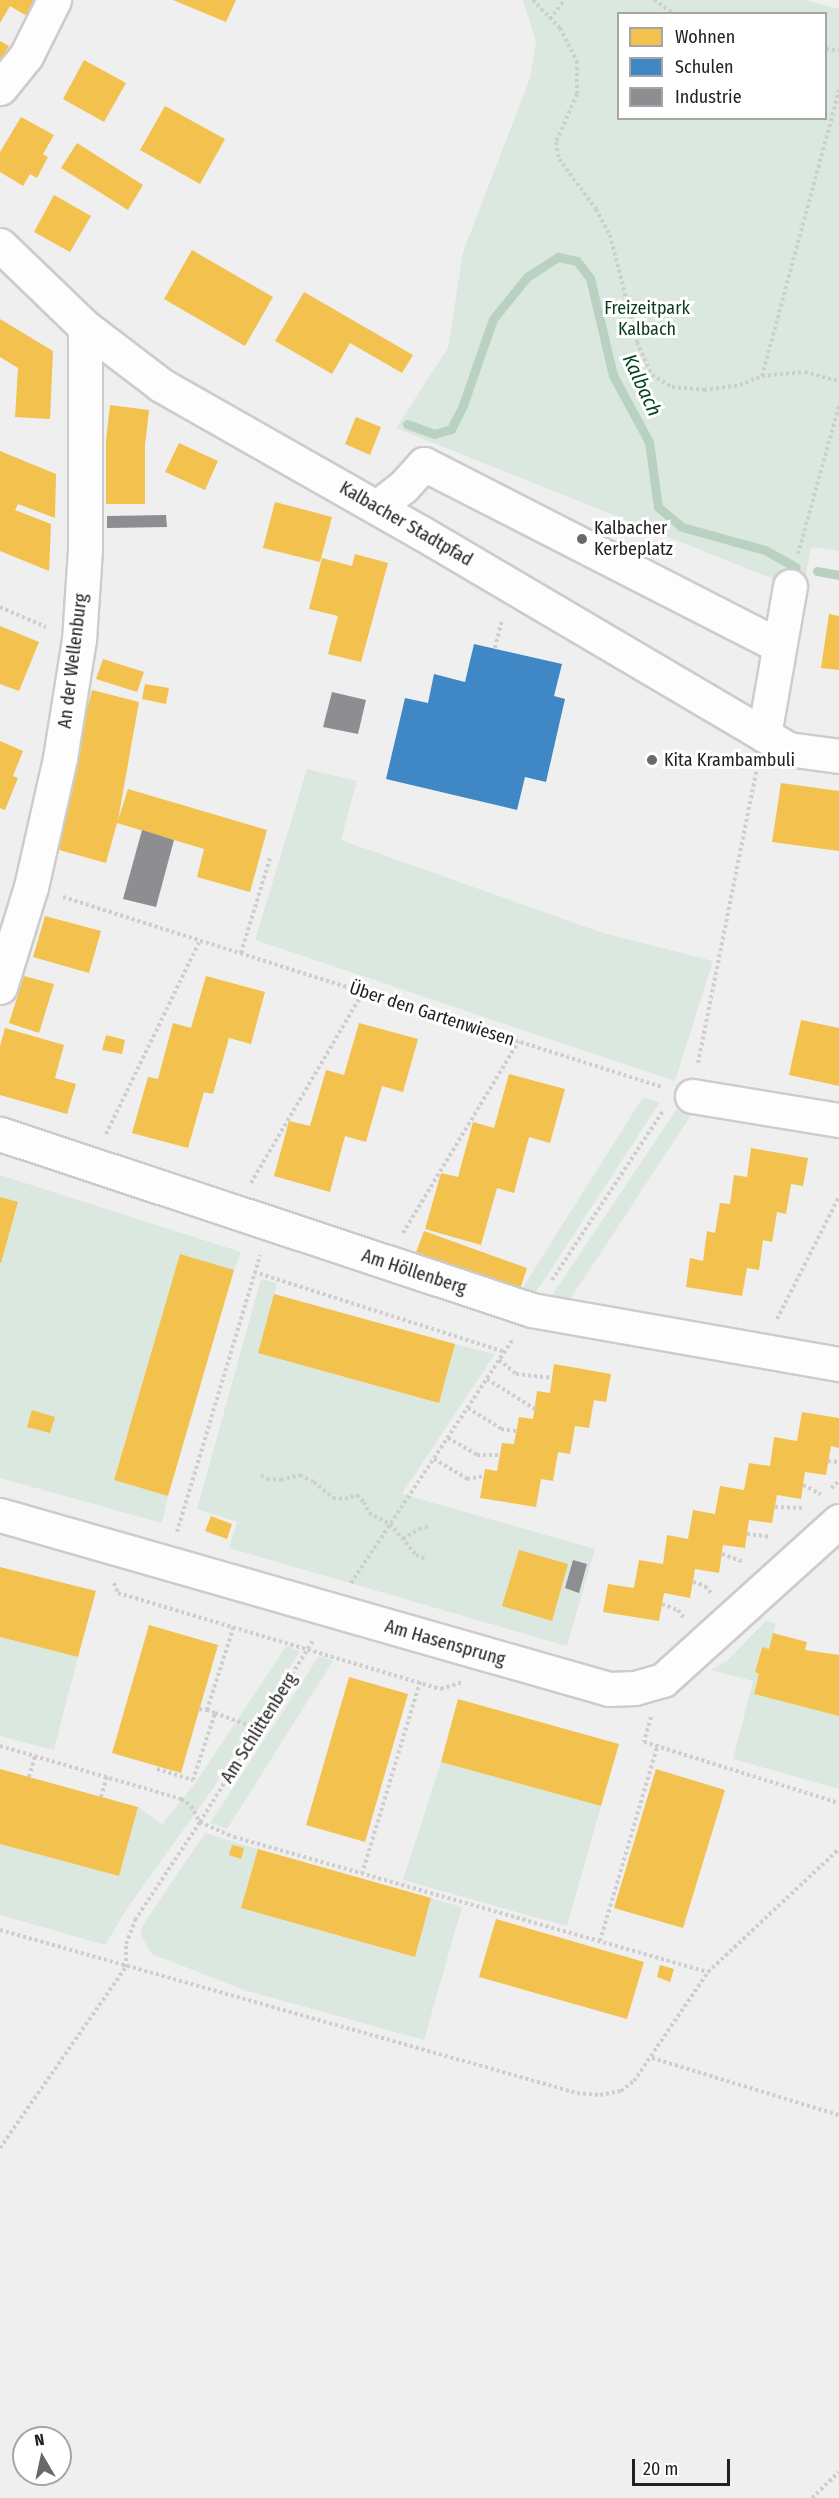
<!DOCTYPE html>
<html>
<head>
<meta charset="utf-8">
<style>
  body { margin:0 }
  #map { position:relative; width:839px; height:2498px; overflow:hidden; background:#f0eff0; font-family:"Fira Sans Condensed",sans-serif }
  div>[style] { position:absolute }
  .green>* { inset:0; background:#dbe8df }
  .homes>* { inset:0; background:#f2c14e }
  .schools>* { inset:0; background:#3f88c5 }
  .industry>* { inset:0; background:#8d8d92 }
  .stream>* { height:9px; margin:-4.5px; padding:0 4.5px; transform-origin:4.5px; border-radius:4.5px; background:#b8d1c0 }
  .path>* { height:4px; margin-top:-2px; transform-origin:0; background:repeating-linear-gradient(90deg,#cfcecf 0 3px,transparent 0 6px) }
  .roads { filter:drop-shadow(2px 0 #cdcccd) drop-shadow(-2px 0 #cdcccd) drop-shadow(0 2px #cdcccd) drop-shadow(0 -2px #cdcccd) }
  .minor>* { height:33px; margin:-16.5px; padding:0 16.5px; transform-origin:16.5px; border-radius:16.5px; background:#fdfdfd }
  .dots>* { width:16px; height:16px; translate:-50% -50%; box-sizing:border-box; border:3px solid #fff; border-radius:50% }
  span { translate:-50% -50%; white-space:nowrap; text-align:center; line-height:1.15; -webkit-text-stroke:6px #fff; paint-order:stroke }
  .park-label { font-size:18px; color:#0c3a22 }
  .street-label { font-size:18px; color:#222122 }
  .poi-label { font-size:18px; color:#222122 }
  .left { translate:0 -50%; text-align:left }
  .water-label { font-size:20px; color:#054628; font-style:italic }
  .legend { position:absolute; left:617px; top:12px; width:210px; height:108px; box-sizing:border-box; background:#fff; border:2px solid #a7a6a7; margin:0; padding:8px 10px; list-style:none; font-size:18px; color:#222122 }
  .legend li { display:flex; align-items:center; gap:12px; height:30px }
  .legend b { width:30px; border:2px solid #a7a6a7 }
  .north { position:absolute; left:12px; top:2426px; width:60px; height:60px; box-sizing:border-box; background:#fff; border:2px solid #a7a6a7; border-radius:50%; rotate:351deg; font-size:16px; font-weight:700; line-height:24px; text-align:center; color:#222122 }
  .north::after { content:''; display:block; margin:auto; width:21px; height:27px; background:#6a696a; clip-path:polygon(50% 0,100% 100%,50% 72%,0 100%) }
  .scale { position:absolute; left:632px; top:2459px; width:98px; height:27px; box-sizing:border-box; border:3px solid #222122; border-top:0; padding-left:8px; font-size:18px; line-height:21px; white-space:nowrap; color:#222122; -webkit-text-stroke:4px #fff; paint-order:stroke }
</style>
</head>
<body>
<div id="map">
  <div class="green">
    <i style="clip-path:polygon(evenodd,523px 0,805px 0,839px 9px,839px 551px,811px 547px,803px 591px,396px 428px,448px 348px,463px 252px,530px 78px,536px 42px,523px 0,618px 14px,826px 14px,826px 118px,618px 118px,618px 14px)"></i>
    <i style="clip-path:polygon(307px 769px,357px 781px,341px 840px,600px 932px,713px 961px,675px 1081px,255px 940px)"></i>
    <i style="clip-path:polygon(643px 1097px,660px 1102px,533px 1297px,520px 1292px)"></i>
    <i style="clip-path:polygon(676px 1110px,692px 1114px,569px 1301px,552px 1295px)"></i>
    <i style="clip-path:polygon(0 1175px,241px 1252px,234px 1270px,180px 1255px,121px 1455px,114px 1480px,168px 1496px,162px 1523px,0 1478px,0 1265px,18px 1203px,0 1197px)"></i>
    <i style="clip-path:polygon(261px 1279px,277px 1283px,258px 1353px,439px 1403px,455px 1344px,495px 1354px,402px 1494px,595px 1549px,567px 1646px,229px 1548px,237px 1522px,197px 1509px)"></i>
    <i style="clip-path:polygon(766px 1621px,776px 1623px,769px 1649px,761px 1647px,755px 1672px,839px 1716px,839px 1789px,733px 1759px,753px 1681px,711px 1670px,727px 1661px)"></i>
    <i style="clip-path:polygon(0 1637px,78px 1657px,54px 1750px,0 1736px)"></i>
    <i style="clip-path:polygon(286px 1646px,300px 1651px,212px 1790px,128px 1907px,105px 1945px,0 1915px,0 1844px,119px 1876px,138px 1807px,162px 1824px,196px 1782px)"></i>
    <i style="clip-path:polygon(319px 1656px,333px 1661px,227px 1829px,210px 1823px)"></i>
    <i style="clip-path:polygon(441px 1762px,601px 1806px,567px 1926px,403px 1880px)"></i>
    <i style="clip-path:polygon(205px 1833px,258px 1849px,241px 1908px,265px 1915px,414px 1957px,431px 1898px,462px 1907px,424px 2040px,244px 1990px,152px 1954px,141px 1936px,142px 1926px)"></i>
  </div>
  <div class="homes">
    <i style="clip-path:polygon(0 0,36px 0,27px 16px,10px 6px,0 23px)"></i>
    <i style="clip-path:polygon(173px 0,236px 0,226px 22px)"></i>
    <i style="clip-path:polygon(0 41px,9px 46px,0 61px)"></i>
    <i style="clip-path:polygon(84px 60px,126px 83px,104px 122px,63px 99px)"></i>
    <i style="clip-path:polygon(165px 106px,225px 139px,200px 184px,140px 150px)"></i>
    <i style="clip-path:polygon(21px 117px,54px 135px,43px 154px,48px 157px,37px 178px,30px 174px,23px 186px,0 172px,0 152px)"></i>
    <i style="clip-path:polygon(77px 143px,143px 185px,128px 210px,61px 168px)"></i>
    <i style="clip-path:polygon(54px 195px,91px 216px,70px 252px,34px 232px)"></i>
    <i style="clip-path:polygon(192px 250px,273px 297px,245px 346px,164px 299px)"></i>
    <i style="clip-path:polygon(304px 292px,413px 355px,402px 373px,350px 343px,332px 374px,275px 341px)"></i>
    <i style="clip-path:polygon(0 319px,53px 351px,50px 419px,15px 417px,18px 368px,0 357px)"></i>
    <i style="clip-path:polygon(110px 405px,149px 410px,145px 446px,145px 504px,106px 504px,106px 441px)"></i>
    <i style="clip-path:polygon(356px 417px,381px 427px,370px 455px,345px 444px)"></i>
    <i style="clip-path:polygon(179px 443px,218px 461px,205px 490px,165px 472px)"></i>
    <i style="clip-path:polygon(0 451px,56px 474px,55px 518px,18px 504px,15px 510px,51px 524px,49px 571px,0 551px)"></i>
    <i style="clip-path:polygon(275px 502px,332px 517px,320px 562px,263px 548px)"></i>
    <i style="clip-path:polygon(355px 554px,388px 563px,361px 662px,328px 654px,338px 616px,309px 609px,322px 558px,352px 566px)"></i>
    <i style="clip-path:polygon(829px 614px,839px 616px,839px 670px,821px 668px)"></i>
    <i style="clip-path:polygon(0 626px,39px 642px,19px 691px,0 684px)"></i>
    <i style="clip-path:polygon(103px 659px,144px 672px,137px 692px,96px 679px)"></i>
    <i style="clip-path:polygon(145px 684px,169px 688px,166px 704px,142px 699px)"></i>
    <i style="clip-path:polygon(92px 690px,139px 702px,118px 820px,128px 789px,267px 830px,250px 892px,197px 877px,204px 849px,117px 823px,106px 863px,52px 848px)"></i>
    <i style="clip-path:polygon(0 741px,23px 751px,13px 776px,18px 778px,5px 810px,0 808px)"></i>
    <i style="clip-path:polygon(781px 783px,839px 791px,839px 851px,772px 842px)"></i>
    <i style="clip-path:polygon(45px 916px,101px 931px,89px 973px,33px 957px)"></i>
    <i style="clip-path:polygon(24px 976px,54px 984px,39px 1033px,9px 1023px)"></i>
    <i style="clip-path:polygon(206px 976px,265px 992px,251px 1044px,229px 1038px,213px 1094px,204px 1092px,188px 1148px,132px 1133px,148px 1077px,158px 1079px,173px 1023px,191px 1028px)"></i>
    <i style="clip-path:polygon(801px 1020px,839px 1028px,839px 1086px,789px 1075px)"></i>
    <i style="clip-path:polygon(359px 1023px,418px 1039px,403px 1092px,382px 1086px,366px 1142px,345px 1136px,330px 1192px,274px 1176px,289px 1121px,310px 1126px,326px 1070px,344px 1075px)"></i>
    <i style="clip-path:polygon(5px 1028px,64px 1045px,55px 1078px,76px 1084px,67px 1114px,0 1095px,0 1046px)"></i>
    <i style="clip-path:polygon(106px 1035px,125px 1040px,122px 1054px,102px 1050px)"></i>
    <i style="clip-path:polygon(509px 1074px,565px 1089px,550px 1143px,529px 1137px,514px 1193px,497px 1188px,481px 1245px,425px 1229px,441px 1173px,458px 1177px,473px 1122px,494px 1128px)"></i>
    <i style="clip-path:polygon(751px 1148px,808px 1158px,803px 1186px,791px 1184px,786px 1214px,777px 1212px,772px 1242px,763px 1240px,759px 1270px,747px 1268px,742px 1296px,686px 1287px,690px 1258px,703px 1261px,707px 1231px,715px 1233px,720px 1203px,730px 1204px,734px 1175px,747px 1177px)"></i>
    <i style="clip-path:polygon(0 1197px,18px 1202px,1px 1263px,0 1263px)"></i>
    <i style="clip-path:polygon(424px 1231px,527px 1268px,519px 1292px,415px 1255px)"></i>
    <i style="clip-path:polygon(180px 1254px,234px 1270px,168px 1496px,114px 1480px)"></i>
    <i style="clip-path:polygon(274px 1294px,455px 1344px,439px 1403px,258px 1353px)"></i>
    <i style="clip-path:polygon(554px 1364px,611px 1374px,606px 1402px,594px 1400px,589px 1428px,575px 1426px,570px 1454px,558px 1452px,553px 1481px,541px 1479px,536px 1507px,480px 1498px,485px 1469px,497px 1471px,502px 1443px,514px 1444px,519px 1417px,533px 1419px,537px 1391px,550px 1393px)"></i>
    <i style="clip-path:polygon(32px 1410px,55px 1417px,50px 1433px,27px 1427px)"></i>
    <i style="clip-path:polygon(802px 1412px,839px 1418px,839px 1448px,831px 1446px,826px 1475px,805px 1472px,801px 1499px,777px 1495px,772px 1523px,749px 1520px,745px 1548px,723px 1545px,719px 1573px,695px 1569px,690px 1598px,664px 1593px,659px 1621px,603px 1612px,608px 1584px,634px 1588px,639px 1560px,663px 1564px,667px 1535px,688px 1539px,693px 1510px,715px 1514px,720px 1486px,744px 1490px,749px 1463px,770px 1466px,774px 1437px,797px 1441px)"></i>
    <i style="clip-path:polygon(211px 1516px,232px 1524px,227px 1539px,205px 1531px)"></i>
    <i style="clip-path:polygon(519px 1550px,568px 1564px,552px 1621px,502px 1606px)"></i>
    <i style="clip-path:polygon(0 1567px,96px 1591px,78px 1657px,0 1637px)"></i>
    <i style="clip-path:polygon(149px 1625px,218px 1645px,181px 1773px,112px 1753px)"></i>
    <i style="clip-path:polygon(773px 1633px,807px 1642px,805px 1650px,839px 1655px,839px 1716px,754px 1694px,759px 1674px,755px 1672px,762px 1647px,769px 1649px)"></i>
    <i style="clip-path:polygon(349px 1677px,408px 1694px,365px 1842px,306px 1825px)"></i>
    <i style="clip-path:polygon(458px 1699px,619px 1744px,601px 1806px,441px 1762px)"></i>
    <i style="clip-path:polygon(0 1769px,138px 1807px,119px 1876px,0 1844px)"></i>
    <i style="clip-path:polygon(656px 1769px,725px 1790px,683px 1928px,614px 1908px)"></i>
    <i style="clip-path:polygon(232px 1845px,244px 1848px,241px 1859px,229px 1855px)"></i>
    <i style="clip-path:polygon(258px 1849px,431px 1898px,415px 1957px,241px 1908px)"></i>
    <i style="clip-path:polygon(496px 1919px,644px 1962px,627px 2019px,479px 1977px)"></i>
    <i style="clip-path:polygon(660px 1965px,674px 1969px,670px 1982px,657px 1977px)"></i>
  </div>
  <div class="schools">
    <i style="clip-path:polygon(474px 644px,562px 664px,554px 696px,565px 699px,546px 782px,525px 777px,517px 810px,386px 779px,405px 698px,428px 703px,434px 674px,465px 682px)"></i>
  </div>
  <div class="industry">
    <i style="clip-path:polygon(166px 515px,167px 527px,107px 528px,107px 516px)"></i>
    <i style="clip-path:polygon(332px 692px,366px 700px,358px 734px,323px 727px)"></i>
    <i style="clip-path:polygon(142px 830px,174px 840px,156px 907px,123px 899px)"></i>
    <i style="clip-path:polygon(573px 1560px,587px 1564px,579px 1593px,565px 1588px)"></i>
  </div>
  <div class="stream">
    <i style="left:407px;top:424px;width:29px;rotate:20deg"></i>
    <i style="left:434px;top:434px;width:18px;rotate:-16deg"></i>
    <i style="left:451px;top:429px;width:27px;rotate:-63deg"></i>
    <i style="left:463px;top:405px;width:91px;rotate:-70.8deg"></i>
    <i style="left:493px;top:319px;width:54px;rotate:-51deg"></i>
    <i style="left:527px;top:277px;width:37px;rotate:-33deg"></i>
    <i style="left:558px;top:257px;width:19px;rotate:12deg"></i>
    <i style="left:577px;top:261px;width:21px;rotate:53deg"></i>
    <i style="left:590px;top:278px;width:100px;rotate:76.7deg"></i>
    <i style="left:613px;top:375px;width:76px;rotate:61.8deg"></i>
    <i style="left:649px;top:442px;width:66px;rotate:82.1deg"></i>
    <i style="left:658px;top:507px;width:31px;rotate:40deg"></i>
    <i style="left:682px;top:527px;width:86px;rotate:15.5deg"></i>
    <i style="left:765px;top:550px;width:35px;rotate:29deg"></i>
    <i style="left:817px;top:571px;width:22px;rotate:10deg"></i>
  </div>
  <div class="path">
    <i style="left:533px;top:0;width:39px;rotate:46deg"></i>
    <i style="left:560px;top:28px;width:37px;rotate:63deg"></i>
    <i style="left:577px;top:61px;width:33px;rotate:90deg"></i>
    <i style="left:577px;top:94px;width:52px;rotate:113.6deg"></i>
    <i style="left:556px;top:142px;width:17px;rotate:80deg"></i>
    <i style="left:559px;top:159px;width:62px;rotate:53.5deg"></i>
    <i style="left:596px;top:209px;width:30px;rotate:62deg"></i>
    <i style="left:610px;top:235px;width:110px;rotate:75.8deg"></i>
    <i style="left:637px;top:342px;width:36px;rotate:66deg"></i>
    <i style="left:652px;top:375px;width:23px;rotate:31deg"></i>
    <i style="left:672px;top:387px;width:32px;rotate:5deg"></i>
    <i style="left:704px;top:390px;width:36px;rotate:-8deg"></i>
    <i style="left:740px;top:385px;width:24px;rotate:-22deg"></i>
    <i style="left:762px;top:376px;width:43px;rotate:-5.3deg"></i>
    <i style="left:805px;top:372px;width:35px;rotate:15deg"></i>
    <i style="left:654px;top:0;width:25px;rotate:34deg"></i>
    <i style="left:550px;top:19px;width:24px;rotate:-52deg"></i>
    <i style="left:826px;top:49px;width:13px;rotate:4deg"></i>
    <i style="left:762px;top:376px;width:296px;rotate:-74.9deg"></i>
    <i style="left:798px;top:554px;width:155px;rotate:-74.6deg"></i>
    <i style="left:0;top:607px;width:50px;rotate:23.5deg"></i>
    <i style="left:495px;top:648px;width:30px;rotate:-76deg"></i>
    <i style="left:63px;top:897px;width:628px;rotate:17.6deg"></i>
    <i style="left:241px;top:953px;width:99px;rotate:-73deg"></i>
    <i style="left:698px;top:1063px;width:301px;rotate:-78.7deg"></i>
    <i style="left:106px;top:1134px;width:216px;rotate:-64.1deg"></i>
    <i style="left:251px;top:1183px;width:221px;rotate:-59.6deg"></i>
    <i style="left:403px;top:1233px;width:224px;rotate:-58.9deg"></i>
    <i style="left:254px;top:1272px;width:262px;rotate:17.7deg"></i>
    <i style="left:552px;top:1280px;width:202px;rotate:-56.7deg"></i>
    <i style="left:777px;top:1319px;width:137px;rotate:-63.1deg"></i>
    <i style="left:499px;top:1360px;width:22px;rotate:39deg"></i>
    <i style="left:516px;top:1374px;width:36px;rotate:6deg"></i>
    <i style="left:487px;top:1379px;width:57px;rotate:32deg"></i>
    <i style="left:468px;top:1408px;width:39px;rotate:32deg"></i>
    <i style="left:501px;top:1429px;width:15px;rotate:8deg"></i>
    <i style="left:448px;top:1438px;width:34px;rotate:30deg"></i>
    <i style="left:477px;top:1455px;width:22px"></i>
    <i style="left:434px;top:1459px;width:39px;rotate:31deg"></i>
    <i style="left:467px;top:1479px;width:17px;rotate:-10deg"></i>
    <i style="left:828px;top:1461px;width:11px;rotate:5deg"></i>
    <i style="left:261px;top:1475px;width:7px;rotate:34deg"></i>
    <i style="left:267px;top:1479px;width:14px;rotate:4deg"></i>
    <i style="left:281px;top:1480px;width:20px;rotate:-15deg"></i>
    <i style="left:300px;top:1475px;width:16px;rotate:27deg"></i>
    <i style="left:314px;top:1482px;width:25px;rotate:40deg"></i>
    <i style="left:333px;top:1498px;width:12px;rotate:5deg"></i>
    <i style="left:345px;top:1499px;width:13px;rotate:-18deg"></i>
    <i style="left:357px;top:1495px;width:10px;rotate:45deg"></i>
    <i style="left:364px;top:1502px;width:12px;rotate:66deg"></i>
    <i style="left:369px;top:1513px;width:24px;rotate:28deg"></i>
    <i style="left:390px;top:1524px;width:40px;rotate:50deg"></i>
    <i style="left:416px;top:1555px;width:11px;rotate:22deg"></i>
    <i style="left:803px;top:1485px;width:20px;rotate:27deg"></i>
    <i style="left:831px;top:1488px;width:11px;rotate:-41deg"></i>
    <i style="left:775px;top:1507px;width:28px;rotate:2deg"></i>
    <i style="left:177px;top:1532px;width:289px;rotate:-73.3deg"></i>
    <i style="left:747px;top:1534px;width:23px;rotate:7deg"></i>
    <i style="left:403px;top:1539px;width:19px;rotate:-32deg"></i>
    <i style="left:419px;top:1529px;width:10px;rotate:-17deg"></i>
    <i style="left:722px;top:1554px;width:23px;rotate:20deg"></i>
    <i style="left:693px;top:1582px;width:13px;rotate:18deg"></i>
    <i style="left:705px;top:1586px;width:11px;rotate:49deg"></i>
    <i style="left:114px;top:1583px;width:11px;rotate:68deg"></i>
    <i style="left:118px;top:1593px;width:337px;rotate:16.6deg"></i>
    <i style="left:441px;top:1689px;width:23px;rotate:-18deg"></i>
    <i style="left:351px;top:1583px;width:293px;rotate:-56.4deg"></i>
    <i style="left:662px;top:1604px;width:17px;rotate:21deg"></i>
    <i style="left:678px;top:1610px;width:9px;rotate:54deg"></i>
    <i style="left:199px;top:1709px;width:8px;rotate:7deg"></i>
    <i style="left:215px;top:1713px;width:35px;rotate:20deg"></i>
    <i style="left:248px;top:1725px;width:11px;rotate:41deg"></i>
    <i style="left:651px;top:1717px;width:26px;rotate:106deg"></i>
    <i style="left:644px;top:1742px;width:204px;rotate:17.4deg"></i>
    <i style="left:0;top:1746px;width:189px;rotate:16.3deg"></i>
    <i style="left:181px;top:1799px;width:12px;rotate:35deg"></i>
    <i style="left:191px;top:1806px;width:18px;rotate:61deg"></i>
    <i style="left:200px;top:1822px;width:37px;rotate:24deg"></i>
    <i style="left:234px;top:1837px;width:493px;rotate:15.9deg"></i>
    <i style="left:157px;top:1769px;width:38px;rotate:17deg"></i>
    <i style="left:193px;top:1780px;width:71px;rotate:-71.8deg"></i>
    <i style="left:215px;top:1713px;width:9px;rotate:-159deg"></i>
    <i style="left:207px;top:1710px;width:88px;rotate:-72.2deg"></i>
    <i style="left:29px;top:1777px;width:22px;rotate:-74deg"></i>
    <i style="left:101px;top:1797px;width:22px;rotate:-74deg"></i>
    <i style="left:362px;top:1874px;width:201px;rotate:-73.2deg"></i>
    <i style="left:0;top:1930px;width:600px;rotate:15.77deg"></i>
    <i style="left:577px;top:2093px;width:23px;rotate:5deg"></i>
    <i style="left:600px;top:2095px;width:21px;rotate:-11deg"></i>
    <i style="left:621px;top:2091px;width:16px;rotate:-38deg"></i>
    <i style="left:634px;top:2081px;width:132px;rotate:-55.8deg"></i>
    <i style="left:708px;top:1972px;width:180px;rotate:-43.2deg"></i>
    <i style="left:600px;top:1941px;width:205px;rotate:-73.6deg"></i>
    <i style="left:652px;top:2058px;width:195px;rotate:17deg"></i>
    <i style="left:0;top:2148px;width:221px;rotate:-55.2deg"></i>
    <i style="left:126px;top:1967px;width:23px;rotate:-90deg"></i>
    <i style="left:126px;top:1944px;width:26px;rotate:-69deg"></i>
    <i style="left:135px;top:1920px;width:118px;rotate:-56.4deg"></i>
    <i style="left:200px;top:1822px;width:216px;rotate:-58.1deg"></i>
    <i style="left:812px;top:2498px;width:37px;rotate:-44deg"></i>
  </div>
  <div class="roads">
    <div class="minor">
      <i style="left:0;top:88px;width:41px;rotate:-50.9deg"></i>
      <i style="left:26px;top:56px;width:63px;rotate:-63.4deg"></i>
      <i style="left:0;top:245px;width:118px;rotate:44deg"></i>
      <i style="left:85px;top:327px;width:96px;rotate:37.3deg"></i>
      <i style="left:161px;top:385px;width:298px;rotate:29.6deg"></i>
      <i style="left:420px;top:532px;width:427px;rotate:30.5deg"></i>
      <i style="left:788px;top:749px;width:51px;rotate:7.8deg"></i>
      <i style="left:377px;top:507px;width:33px;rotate:-38deg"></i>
      <i style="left:403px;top:487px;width:31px;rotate:-48deg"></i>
      <i style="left:424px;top:464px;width:399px;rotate:27.1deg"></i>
      <i style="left:764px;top:735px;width:151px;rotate:-80.1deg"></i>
      <i style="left:0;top:987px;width:105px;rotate:-72.8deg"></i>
      <i style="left:31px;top:887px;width:132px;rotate:-77.3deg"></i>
      <i style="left:60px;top:758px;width:120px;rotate:-80.9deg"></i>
      <i style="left:79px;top:640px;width:90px;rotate:-86.2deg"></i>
      <i style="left:85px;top:550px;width:223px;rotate:-90deg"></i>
      <i style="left:692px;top:1096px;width:149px;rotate:9.3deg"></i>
      <i style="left:0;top:1134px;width:560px;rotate:18.31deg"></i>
      <i style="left:532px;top:1310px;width:312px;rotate:10deg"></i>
      <i style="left:0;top:1515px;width:633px;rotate:15.95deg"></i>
      <i style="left:609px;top:1689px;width:26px;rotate:-2deg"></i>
      <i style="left:635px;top:1688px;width:29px;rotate:-16deg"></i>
      <i style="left:663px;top:1680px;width:237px;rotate:-42.1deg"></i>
    </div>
  </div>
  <div class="dots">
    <i style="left:582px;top:539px;background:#6a696a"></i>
    <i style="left:652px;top:760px;background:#6a696a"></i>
  </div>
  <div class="park-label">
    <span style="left:647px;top:319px">Freizeitpark<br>Kalbach</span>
  </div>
  <div class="street-label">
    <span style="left:406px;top:524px;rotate:30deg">Kalbacher Stadtpfad</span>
    <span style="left:73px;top:661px;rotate:-83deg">An der Wellenburg</span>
    <span style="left:432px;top:1014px;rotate:18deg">Über den Gartenwiesen</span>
    <span style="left:414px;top:1272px;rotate:18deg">Am Höllenberg</span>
    <span style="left:445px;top:1643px;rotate:16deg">Am Hasensprung</span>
    <span style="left:259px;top:1728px;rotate:-58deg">Am Schlittenberg</span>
  </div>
  <div class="poi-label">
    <span class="left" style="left:594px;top:539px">Kalbacher<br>Kerbeplatz</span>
    <span class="left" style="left:664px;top:760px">Kita Krambambuli</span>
  </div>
  <div class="water-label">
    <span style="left:642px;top:385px;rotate:65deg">Kalbach</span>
  </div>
  <ul class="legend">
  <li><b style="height:16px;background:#f2c14e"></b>Wohnen</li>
  <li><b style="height:16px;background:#3f88c5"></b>Schulen</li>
  <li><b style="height:16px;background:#8d8d92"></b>Industrie</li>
  </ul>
  <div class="north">N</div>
  <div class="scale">20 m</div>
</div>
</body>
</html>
